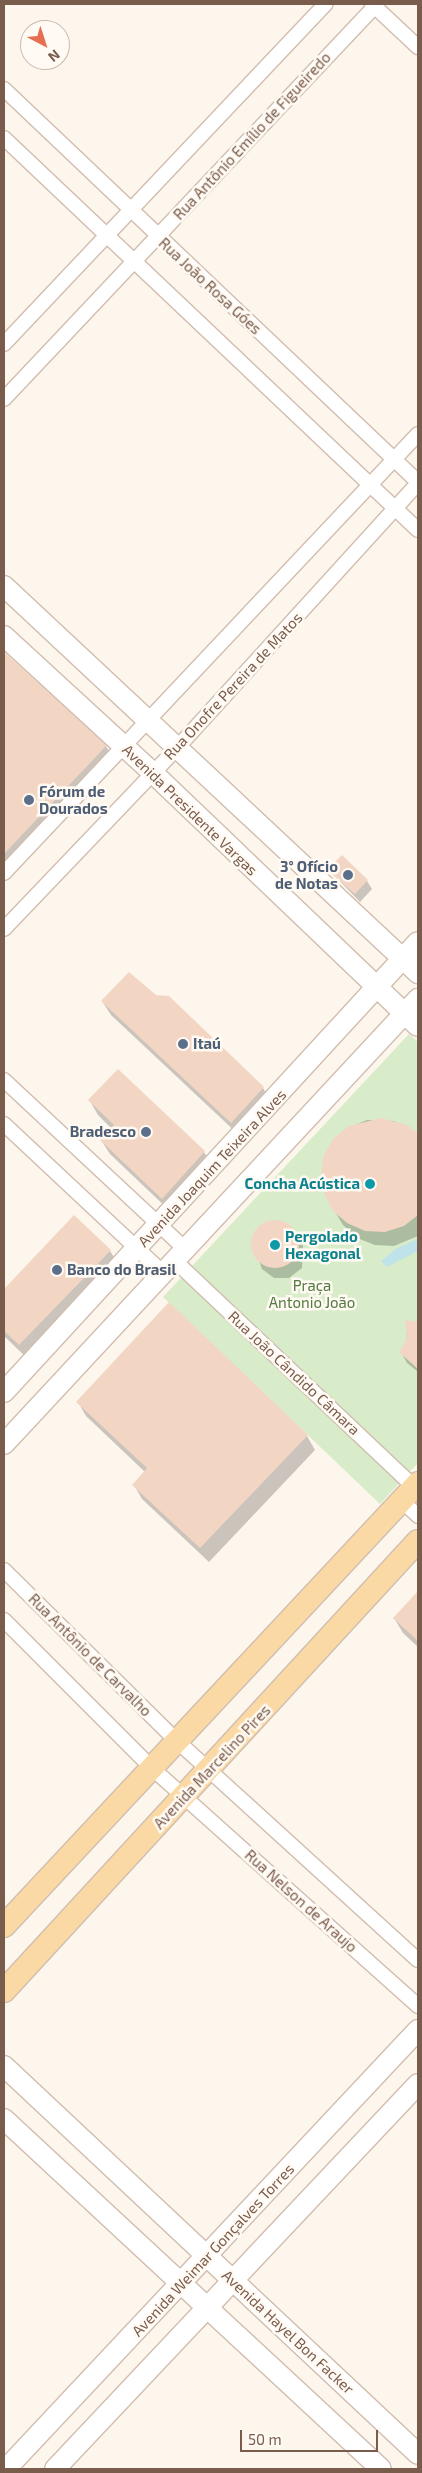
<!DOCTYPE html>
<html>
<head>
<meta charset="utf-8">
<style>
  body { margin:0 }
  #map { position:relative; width:422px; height:2473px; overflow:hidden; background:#fdf6ec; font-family:"Exo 2",sans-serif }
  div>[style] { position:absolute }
  .green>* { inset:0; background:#d8ecc9 }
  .water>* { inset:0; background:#bfe3e8 }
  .shadow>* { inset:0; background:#0003 }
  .building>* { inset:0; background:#f3d5c3 }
  .round { border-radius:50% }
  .roads { filter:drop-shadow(1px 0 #d1beb0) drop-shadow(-1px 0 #d1beb0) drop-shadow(0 1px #d1beb0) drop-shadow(0 -1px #d1beb0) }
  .street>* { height:14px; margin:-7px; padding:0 7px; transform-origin:7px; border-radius:7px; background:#fff }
  .secondary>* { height:20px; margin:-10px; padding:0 10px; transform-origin:10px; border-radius:10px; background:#fff }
  .primary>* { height:22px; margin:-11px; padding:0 11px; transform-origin:11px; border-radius:11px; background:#fbd9a5 }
  .dots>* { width:14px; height:14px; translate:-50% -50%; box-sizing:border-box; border:2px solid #fffaf3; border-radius:50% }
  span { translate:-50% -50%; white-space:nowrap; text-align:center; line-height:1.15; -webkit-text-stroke:5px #fffaf3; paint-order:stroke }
  .street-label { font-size:15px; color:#7a5c4d }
  .service-label { font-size:15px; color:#4e5e75; font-weight:700 }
  .left { translate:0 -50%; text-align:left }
  .right { translate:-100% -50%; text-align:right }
  .culture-label { font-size:15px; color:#0d838f; font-weight:700 }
  .park-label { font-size:15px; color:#537a41 }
  .frame { position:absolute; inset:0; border:5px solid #7a5c4d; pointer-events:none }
  .north { position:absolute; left:20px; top:20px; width:50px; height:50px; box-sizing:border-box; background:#fffaf3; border:1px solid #cabbb1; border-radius:50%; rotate:140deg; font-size:14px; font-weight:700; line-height:20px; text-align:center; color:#7a5c4d }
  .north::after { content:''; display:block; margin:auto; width:18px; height:22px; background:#e76f51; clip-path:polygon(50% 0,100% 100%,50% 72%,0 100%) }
  .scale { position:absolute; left:240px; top:2430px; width:138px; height:22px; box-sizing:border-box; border:2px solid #7a5c4d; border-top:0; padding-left:6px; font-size:15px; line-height:18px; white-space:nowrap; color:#7a5c4d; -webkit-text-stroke:4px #fffaf3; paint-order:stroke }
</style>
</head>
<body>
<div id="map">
  <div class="green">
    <i style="clip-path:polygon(409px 1034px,418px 1042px,418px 1463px,380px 1504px,163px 1297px)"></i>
  </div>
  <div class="water">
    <i style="clip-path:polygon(418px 1239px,418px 1251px,387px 1267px,381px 1261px,397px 1248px)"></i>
  </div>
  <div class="shadow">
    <i style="clip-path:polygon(4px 654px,106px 746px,114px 761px,4px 872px)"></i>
    <i style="clip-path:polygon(329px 870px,367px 881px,372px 889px,360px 902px)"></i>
    <i style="clip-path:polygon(156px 996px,168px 997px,263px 1088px,272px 1103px,240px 1136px,111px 1015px,102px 1001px)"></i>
    <i style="clip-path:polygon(118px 1070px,204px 1152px,213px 1167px,171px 1212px,110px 1154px,101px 1140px,112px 1129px,98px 1115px,90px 1101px)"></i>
    <i style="clip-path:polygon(367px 1120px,394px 1121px,418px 1136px,418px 1236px,394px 1246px,375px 1245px,357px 1238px,343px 1225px,334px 1210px,350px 1127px)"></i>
    <i style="clip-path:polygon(74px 1217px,110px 1251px,119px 1265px,28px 1359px,4px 1336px,4px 1291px)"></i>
    <i style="clip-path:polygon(278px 1221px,296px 1234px,303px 1246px,302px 1268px,289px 1278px,274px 1278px,262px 1269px,252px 1241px,258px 1228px)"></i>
    <i style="clip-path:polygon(406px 1322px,418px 1324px,418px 1372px,407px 1363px,401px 1352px,407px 1344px)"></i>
    <i style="clip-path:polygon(78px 1402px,307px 1436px,315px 1450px,209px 1562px,142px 1499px,134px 1485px,145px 1472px,86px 1416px)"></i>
    <i style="clip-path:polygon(418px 1593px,418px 1647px,403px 1633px,394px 1618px)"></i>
  </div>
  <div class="building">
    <i style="clip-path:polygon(4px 652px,107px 745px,4px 854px)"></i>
    <i style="clip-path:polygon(342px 855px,368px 880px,355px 894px,327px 870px)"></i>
    <i style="clip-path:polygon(129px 972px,156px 995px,169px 996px,264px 1087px,231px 1123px,101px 1001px)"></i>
    <i style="clip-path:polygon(118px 1069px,205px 1151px,162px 1199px,100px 1140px,114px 1125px,88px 1100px)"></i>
    <i style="clip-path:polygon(381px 1118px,407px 1125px,418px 1134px,418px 1215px,404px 1226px,385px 1232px,365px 1231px,347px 1223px,333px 1211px,324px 1193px,321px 1174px,324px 1155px,334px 1138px,349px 1126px)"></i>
    <i style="clip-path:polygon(74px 1215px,111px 1250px,19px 1345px,4px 1331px,4px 1289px)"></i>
    <i class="round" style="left:251px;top:1220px;width:48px;height:48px"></i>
    <i style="clip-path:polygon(169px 1302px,308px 1435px,200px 1548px,132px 1485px,147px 1468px,76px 1402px)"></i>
    <i style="clip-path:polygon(405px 1320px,418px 1322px,418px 1369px,399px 1352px,407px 1339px)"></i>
    <i style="clip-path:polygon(418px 1591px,418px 1641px,393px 1618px)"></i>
  </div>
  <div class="roads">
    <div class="street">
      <i style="left:372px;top:4px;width:63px;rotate:43.1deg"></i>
      <i style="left:4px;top:89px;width:571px;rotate:43.51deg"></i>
      <i style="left:4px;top:138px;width:570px;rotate:43.44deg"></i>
      <i style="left:4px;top:344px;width:468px;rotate:-46.6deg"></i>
      <i style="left:4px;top:399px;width:543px;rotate:-46.64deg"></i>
      <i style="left:4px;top:873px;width:603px;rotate:-46.68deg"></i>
      <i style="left:4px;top:929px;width:250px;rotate:-46.3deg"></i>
      <i style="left:177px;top:748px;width:358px;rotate:-47.7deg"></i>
      <i style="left:4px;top:1080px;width:246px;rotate:43deg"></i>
      <i style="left:4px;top:1124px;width:216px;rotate:43.1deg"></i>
      <i style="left:173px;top:1259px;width:332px;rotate:43.4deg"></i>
      <i style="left:402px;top:1501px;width:22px;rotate:43deg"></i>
      <i style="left:4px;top:1570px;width:242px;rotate:44.7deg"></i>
      <i style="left:176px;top:1740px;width:327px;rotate:42.3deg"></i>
      <i style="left:4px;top:1620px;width:211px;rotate:45deg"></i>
      <i style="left:153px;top:1769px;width:356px;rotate:41.8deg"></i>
    </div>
    <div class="secondary">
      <i style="left:4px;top:586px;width:567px;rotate:43.07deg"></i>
      <i style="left:4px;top:636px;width:202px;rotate:42.6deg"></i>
      <i style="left:153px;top:773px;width:366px;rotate:43.7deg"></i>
      <i style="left:4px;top:1392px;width:611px;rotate:-47.39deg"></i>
      <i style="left:4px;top:1444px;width:608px;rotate:-47.07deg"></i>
      <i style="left:4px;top:2066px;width:567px;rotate:43.14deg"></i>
      <i style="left:4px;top:2119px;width:514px;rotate:42.87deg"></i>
      <i style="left:6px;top:2469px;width:602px;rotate:-46.82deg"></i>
      <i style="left:55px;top:2469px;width:529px;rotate:-46.68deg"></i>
    </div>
    <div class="primary">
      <i style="left:4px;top:1926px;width:606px;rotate:-46.94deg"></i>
      <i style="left:4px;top:1991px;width:611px;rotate:-47.39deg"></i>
    </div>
  </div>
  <div class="dots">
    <i style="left:29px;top:800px;background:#5c6f8a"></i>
    <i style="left:348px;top:875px;background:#5c6f8a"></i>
    <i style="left:183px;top:1044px;background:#5c6f8a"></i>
    <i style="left:146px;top:1132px;background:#5c6f8a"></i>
    <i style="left:370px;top:1184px;background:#0f9aa8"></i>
    <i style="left:275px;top:1245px;background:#0f9aa8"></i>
    <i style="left:57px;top:1270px;background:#5c6f8a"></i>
  </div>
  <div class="street-label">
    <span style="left:252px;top:136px;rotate:-47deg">Rua Antônio Emílio de Figueiredo</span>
    <span style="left:210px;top:286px;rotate:43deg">Rua João Rosa Góes</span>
    <span style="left:233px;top:686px;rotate:-47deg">Rua Onofre Pereira de Matos</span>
    <span style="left:190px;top:810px;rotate:44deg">Avenida Presidente Vargas</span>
    <span style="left:212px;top:1168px;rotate:-47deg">Avenida Joaquim Teixeira Alves</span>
    <span style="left:294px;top:1373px;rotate:43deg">Rua João Cândido Câmara</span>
    <span style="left:90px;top:1655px;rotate:45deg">Rua Antônio de Carvalho</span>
    <span style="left:212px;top:1767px;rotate:-47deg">Avenida Marcelino Pires</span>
    <span style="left:301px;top:1901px;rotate:42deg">Rua Nelson de Araujo</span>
    <span style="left:213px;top:2250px;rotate:-47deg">Avenida Weimar Gonçalves Torres</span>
    <span style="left:288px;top:2332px;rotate:43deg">Avenida Hayel Bon Facker</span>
  </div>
  <div class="service-label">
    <span class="left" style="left:39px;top:800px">Fórum de<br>Dourados</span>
    <span class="right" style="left:338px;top:875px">3° Ofício<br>de Notas</span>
    <span class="left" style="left:193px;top:1044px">Itaú</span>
    <span class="right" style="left:136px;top:1132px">Bradesco</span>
    <span class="left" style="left:67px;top:1270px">Banco do Brasil</span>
  </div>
  <div class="culture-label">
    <span class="right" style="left:360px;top:1184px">Concha Acústica</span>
    <span class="left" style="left:285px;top:1245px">Pergolado<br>Hexagonal</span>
  </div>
  <div class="park-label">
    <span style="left:312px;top:1294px">Praça<br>Antonio João</span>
  </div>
  <div class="frame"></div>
  <div class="north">N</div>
  <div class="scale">50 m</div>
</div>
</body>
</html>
